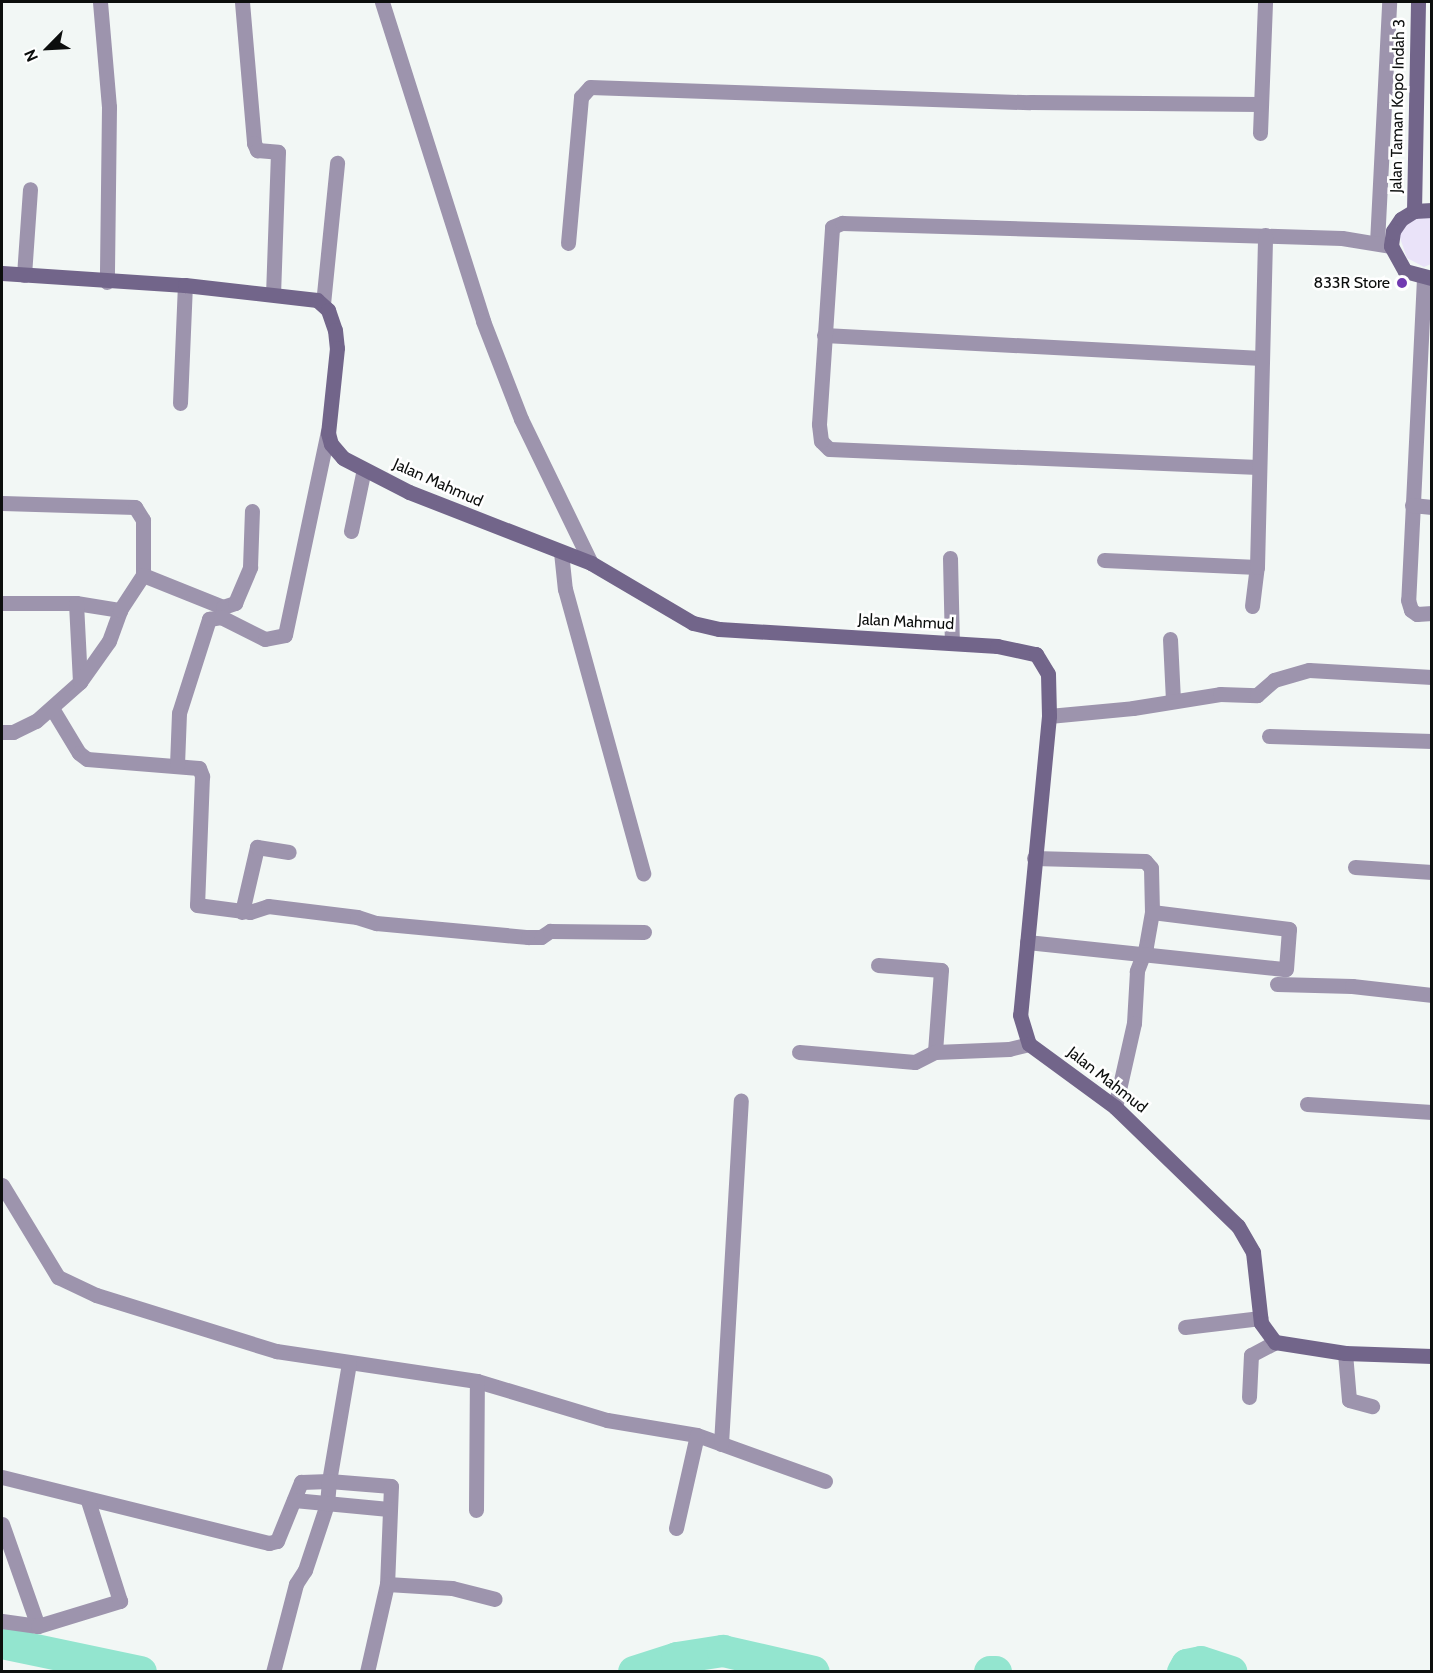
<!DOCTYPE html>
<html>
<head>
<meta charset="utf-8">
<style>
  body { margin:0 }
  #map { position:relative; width:1433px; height:1673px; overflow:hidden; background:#f2f7f5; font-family:Cabin,sans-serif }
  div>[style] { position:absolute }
  .green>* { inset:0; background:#eae3f9 }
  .river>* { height:32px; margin:-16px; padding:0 16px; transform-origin:16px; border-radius:16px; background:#93e5cf }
  .street>* { height:15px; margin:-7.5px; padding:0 7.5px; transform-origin:7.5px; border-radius:7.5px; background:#9d94ad }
  .secondary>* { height:15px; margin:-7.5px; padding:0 7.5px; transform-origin:7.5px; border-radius:7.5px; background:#72658a }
  .dots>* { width:16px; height:16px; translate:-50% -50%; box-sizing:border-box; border:3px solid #fff; border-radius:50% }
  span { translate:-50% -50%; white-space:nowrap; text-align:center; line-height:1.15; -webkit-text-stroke:5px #fff; paint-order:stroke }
  .street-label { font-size:16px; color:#0c0e0d }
  .poi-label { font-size:16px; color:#0c0e0d }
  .right { translate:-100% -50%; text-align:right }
  .frame { position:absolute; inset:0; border:3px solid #0c0e0d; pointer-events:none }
  .north { position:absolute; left:18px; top:18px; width:60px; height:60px; -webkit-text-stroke:4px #fff; paint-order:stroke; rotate:246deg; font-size:16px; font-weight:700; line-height:24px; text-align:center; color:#0c0e0d }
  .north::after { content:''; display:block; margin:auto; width:21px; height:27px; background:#0c0e0d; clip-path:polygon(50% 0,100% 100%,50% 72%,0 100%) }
</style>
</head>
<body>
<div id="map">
  <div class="green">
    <i style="clip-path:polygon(1431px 213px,1431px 264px,1424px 267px,1407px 258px,1399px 235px,1408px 217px)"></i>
  </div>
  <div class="river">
    <i style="left:2px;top:1643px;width:142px;rotate:11.8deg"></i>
    <i style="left:634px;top:1672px;width:45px;rotate:-18deg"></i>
    <i style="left:677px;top:1658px;width:47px;rotate:-8.7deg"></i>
    <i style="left:723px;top:1651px;width:93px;rotate:13deg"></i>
    <i style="left:990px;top:1672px;width:6px"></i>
    <i style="left:1183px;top:1672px;width:8px;rotate:-60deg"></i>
    <i style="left:1187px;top:1665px;width:14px;rotate:-12deg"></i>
    <i style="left:1201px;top:1662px;width:32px;rotate:18deg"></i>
  </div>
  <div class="street">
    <i style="left:100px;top:2px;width:105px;rotate:85.1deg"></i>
    <i style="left:109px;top:107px;width:175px;rotate:90.7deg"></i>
    <i style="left:242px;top:2px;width:142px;rotate:85.1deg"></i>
    <i style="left:254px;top:143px;width:8px;rotate:67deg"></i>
    <i style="left:257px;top:150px;width:21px;rotate:5deg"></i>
    <i style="left:278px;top:152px;width:141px;rotate:92deg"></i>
    <i style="left:382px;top:2px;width:335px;rotate:72.4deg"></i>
    <i style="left:483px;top:321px;width:105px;rotate:68.8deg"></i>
    <i style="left:521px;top:419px;width:160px;rotate:64.1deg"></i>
    <i style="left:1260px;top:133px;width:131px;rotate:-87.8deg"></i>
    <i style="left:568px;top:243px;width:147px;rotate:-84.9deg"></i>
    <i style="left:581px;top:97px;width:13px;rotate:-48deg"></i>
    <i style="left:590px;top:87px;width:440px;rotate:2deg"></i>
    <i style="left:1030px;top:102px;width:230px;rotate:0.5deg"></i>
    <i style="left:1377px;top:243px;width:241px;rotate:-87.1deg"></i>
    <i style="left:24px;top:275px;width:86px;rotate:-86deg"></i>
    <i style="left:1424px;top:278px;width:322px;rotate:92.8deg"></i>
    <i style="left:1408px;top:600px;width:10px;rotate:73deg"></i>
    <i style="left:1411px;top:610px;width:7px;rotate:34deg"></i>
    <i style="left:1417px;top:614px;width:15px;rotate:-4deg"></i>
    <i style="left:323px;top:304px;width:142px;rotate:-84.3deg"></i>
    <i style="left:824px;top:335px;width:438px;rotate:3deg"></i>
    <i style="left:180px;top:403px;width:118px;rotate:-87.6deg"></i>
    <i style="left:1258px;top:467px;width:429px;rotate:-177.6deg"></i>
    <i style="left:829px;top:449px;width:11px;rotate:-135deg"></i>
    <i style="left:821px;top:441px;width:17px;rotate:-97deg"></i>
    <i style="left:819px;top:424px;width:197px;rotate:-86.2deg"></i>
    <i style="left:832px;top:227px;width:11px;rotate:-22deg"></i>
    <i style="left:842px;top:223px;width:500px;rotate:1.72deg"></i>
    <i style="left:1342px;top:238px;width:50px;rotate:9.3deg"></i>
    <i style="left:2px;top:503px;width:133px;rotate:1.7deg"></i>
    <i style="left:135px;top:507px;width:15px;rotate:58deg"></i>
    <i style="left:143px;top:520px;width:55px;rotate:90deg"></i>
    <i style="left:1412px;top:505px;width:20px;rotate:6deg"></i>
    <i style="left:351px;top:531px;width:63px;rotate:-78.2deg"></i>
    <i style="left:561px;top:552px;width:37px;rotate:84deg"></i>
    <i style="left:565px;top:589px;width:295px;rotate:74.6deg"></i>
    <i style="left:950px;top:558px;width:85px;rotate:88.7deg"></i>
    <i style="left:1104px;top:560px;width:153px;rotate:2.6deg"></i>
    <i style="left:2px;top:603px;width:74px"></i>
    <i style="left:76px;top:603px;width:45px;rotate:9deg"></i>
    <i style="left:76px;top:603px;width:79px;rotate:87.1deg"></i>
    <i style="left:1252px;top:606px;width:39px;rotate:-83deg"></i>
    <i style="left:1257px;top:567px;width:332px;rotate:-88.6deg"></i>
    <i style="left:1170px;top:639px;width:62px;rotate:87.2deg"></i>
    <i style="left:53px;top:710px;width:50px;rotate:58.8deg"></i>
    <i style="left:79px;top:753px;width:10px;rotate:37deg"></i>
    <i style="left:87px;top:759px;width:112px;rotate:4.6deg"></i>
    <i style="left:199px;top:768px;width:9px;rotate:69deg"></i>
    <i style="left:202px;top:776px;width:129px;rotate:92.2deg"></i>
    <i style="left:197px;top:905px;width:53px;rotate:7.5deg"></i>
    <i style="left:250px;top:912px;width:19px;rotate:-18deg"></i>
    <i style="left:268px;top:906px;width:90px;rotate:7deg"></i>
    <i style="left:357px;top:917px;width:20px;rotate:18deg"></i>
    <i style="left:376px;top:923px;width:153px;rotate:5.3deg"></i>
    <i style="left:528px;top:937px;width:13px"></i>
    <i style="left:541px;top:937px;width:11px;rotate:-34deg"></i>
    <i style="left:550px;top:931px;width:94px;rotate:0.6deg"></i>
    <i style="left:1049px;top:716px;width:84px;rotate:-5.4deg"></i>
    <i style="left:1133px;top:708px;width:88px;rotate:-9.1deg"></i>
    <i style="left:1220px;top:694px;width:37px;rotate:2deg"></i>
    <i style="left:1257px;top:695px;width:23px;rotate:-41deg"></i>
    <i style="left:1274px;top:680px;width:36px;rotate:-16deg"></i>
    <i style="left:1309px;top:670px;width:123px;rotate:3.3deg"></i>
    <i style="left:2px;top:732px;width:11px"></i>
    <i style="left:13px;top:732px;width:25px;rotate:-26deg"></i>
    <i style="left:36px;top:721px;width:59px;rotate:-41.6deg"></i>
    <i style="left:80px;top:682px;width:50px;rotate:-54.7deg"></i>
    <i style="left:109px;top:641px;width:33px;rotate:-70deg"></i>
    <i style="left:120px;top:610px;width:42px;rotate:-56.7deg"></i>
    <i style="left:143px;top:575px;width:86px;rotate:21.8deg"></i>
    <i style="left:223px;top:607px;width:13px;rotate:-18deg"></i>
    <i style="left:235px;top:603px;width:39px;rotate:-67deg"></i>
    <i style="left:250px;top:567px;width:56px;rotate:-88deg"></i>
    <i style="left:1269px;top:736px;width:163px;rotate:1.8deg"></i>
    <i style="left:177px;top:765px;width:52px;rotate:-87.8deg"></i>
    <i style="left:179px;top:713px;width:99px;rotate:-72.3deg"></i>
    <i style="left:209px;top:619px;width:12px;rotate:-9deg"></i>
    <i style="left:221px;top:617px;width:49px;rotate:26.6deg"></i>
    <i style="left:265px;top:639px;width:20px;rotate:-11deg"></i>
    <i style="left:285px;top:635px;width:208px;rotate:-78.1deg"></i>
    <i style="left:1034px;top:858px;width:111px;rotate:1.5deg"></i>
    <i style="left:1145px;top:861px;width:9px;rotate:49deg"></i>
    <i style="left:1151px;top:868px;width:44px;rotate:88.7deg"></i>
    <i style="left:1152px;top:912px;width:36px;rotate:100deg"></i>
    <i style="left:1146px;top:947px;width:26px;rotate:111deg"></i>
    <i style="left:1137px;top:971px;width:52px;rotate:93.3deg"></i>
    <i style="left:1134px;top:1023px;width:86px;rotate:102.7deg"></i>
    <i style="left:1355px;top:867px;width:77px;rotate:3.7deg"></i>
    <i style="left:242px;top:912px;width:67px;rotate:-77deg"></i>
    <i style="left:257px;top:847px;width:32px;rotate:9deg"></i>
    <i style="left:1027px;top:942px;width:260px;rotate:6deg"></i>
    <i style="left:1286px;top:969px;width:40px;rotate:-85.7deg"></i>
    <i style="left:1289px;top:929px;width:138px;rotate:-172.9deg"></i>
    <i style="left:878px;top:965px;width:63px;rotate:4.5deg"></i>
    <i style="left:941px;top:970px;width:82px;rotate:94.2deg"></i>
    <i style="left:1277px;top:984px;width:75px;rotate:1.5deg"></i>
    <i style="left:1352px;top:986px;width:81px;rotate:6.4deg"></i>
    <i style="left:799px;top:1052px;width:116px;rotate:4.9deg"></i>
    <i style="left:915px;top:1062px;width:22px;rotate:-27deg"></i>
    <i style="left:935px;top:1052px;width:74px;rotate:-2.3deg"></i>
    <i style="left:1009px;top:1049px;width:21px;rotate:-14deg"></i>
    <i style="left:1307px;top:1104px;width:125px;rotate:3.7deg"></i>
    <i style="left:2px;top:1185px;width:108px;rotate:58.7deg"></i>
    <i style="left:58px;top:1277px;width:42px;rotate:25.3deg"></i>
    <i style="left:96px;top:1295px;width:189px;rotate:17.3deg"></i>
    <i style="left:276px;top:1351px;width:203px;rotate:8.5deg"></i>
    <i style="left:477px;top:1381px;width:136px;rotate:16.7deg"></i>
    <i style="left:607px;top:1420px;width:91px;rotate:9.5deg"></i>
    <i style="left:697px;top:1435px;width:136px;rotate:19.8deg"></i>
    <i style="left:1185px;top:1327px;width:76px;rotate:-6.8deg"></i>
    <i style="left:1345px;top:1353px;width:47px;rotate:85.1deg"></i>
    <i style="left:1349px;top:1400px;width:24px;rotate:15deg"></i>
    <i style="left:349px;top:1363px;width:120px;rotate:99.6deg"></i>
    <i style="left:329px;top:1481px;width:62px;rotate:4.6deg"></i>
    <i style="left:391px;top:1486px;width:98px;rotate:92.3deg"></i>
    <i style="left:387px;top:1584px;width:90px;rotate:102.8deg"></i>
    <i style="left:1249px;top:1397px;width:42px;rotate:-87.3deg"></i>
    <i style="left:1251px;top:1355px;width:27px;rotate:-28deg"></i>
    <i style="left:721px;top:1444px;width:344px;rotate:-86.7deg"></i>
    <i style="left:2px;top:1477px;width:275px;rotate:13.9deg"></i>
    <i style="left:269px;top:1543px;width:8px;rotate:-14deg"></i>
    <i style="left:277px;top:1541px;width:64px;rotate:-67.9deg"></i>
    <i style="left:301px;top:1482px;width:28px;rotate:-2deg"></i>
    <i style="left:329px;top:1481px;width:23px;rotate:95deg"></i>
    <i style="left:327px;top:1504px;width:70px;rotate:108.4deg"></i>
    <i style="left:305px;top:1570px;width:17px;rotate:123deg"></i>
    <i style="left:296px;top:1584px;width:91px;rotate:104.6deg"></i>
    <i style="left:294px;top:1500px;width:95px;rotate:5.4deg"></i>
    <i style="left:476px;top:1510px;width:129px;rotate:-89.6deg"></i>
    <i style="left:2px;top:1524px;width:108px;rotate:70.6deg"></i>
    <i style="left:676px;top:1528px;width:95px;rotate:-77.3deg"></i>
    <i style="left:387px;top:1584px;width:65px;rotate:3.5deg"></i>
    <i style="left:452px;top:1588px;width:44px;rotate:14.3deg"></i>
    <i style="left:2px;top:1621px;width:36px;rotate:8deg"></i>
    <i style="left:38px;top:1626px;width:86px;rotate:-17deg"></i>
    <i style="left:120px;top:1601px;width:105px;rotate:-107.7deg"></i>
  </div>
  <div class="secondary">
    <i style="left:1432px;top:210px;width:18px;rotate:177deg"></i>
    <i style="left:1414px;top:211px;width:15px;rotate:148deg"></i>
    <i style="left:1401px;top:219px;width:14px;rotate:124deg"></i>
    <i style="left:1393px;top:231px;width:15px;rotate:98deg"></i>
    <i style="left:1391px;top:246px;width:29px;rotate:61deg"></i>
    <i style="left:1405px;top:271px;width:28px;rotate:15deg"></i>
    <i style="left:1414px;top:211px;width:209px;rotate:-88.9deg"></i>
    <i style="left:2px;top:273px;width:183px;rotate:3.8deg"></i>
    <i style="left:185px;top:285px;width:133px;rotate:6.5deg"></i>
    <i style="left:317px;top:300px;width:15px;rotate:42deg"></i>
    <i style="left:328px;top:310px;width:21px;rotate:71deg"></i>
    <i style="left:335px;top:330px;width:18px;rotate:84deg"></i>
    <i style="left:337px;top:348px;width:85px;rotate:96deg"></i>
    <i style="left:328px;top:433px;width:11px;rotate:75deg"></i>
    <i style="left:331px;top:444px;width:18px;rotate:49deg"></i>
    <i style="left:343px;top:458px;width:74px;rotate:27.3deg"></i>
    <i style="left:409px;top:492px;width:195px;rotate:21.3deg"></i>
    <i style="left:591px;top:563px;width:118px;rotate:30.5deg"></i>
    <i style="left:693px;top:623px;width:27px;rotate:13deg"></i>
    <i style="left:719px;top:629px;width:279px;rotate:3.5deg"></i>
    <i style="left:997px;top:646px;width:40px;rotate:12deg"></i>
    <i style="left:1036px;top:654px;width:23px;rotate:59deg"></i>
    <i style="left:1048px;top:674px;width:42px;rotate:88.6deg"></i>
    <i style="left:1049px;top:716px;width:300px;rotate:95.5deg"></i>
    <i style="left:1020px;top:1015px;width:30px;rotate:73deg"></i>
    <i style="left:1029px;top:1044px;width:107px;rotate:36.2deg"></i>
    <i style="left:1115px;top:1107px;width:171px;rotate:44.1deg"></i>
    <i style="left:1238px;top:1226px;width:30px;rotate:60deg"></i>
    <i style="left:1253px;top:1252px;width:71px;rotate:83.6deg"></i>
    <i style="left:1261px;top:1323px;width:24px;rotate:54deg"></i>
    <i style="left:1275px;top:1342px;width:71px;rotate:8.9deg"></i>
    <i style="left:1345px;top:1353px;width:87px;rotate:2deg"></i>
  </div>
  <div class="dots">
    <i style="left:1402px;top:283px;background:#713ab1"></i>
  </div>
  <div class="street-label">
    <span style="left:1398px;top:106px;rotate:-89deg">Jalan Taman Kopo Indah 3</span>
    <span style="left:438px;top:483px;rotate:24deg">Jalan Mahmud</span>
    <span style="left:906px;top:622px;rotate:3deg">Jalan Mahmud</span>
    <span style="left:1107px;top:1080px;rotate:38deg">Jalan Mahmud</span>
  </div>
  <div class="poi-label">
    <span class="right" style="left:1390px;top:283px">833R Store</span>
  </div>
  <div class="frame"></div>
  <div class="north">N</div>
</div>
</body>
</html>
